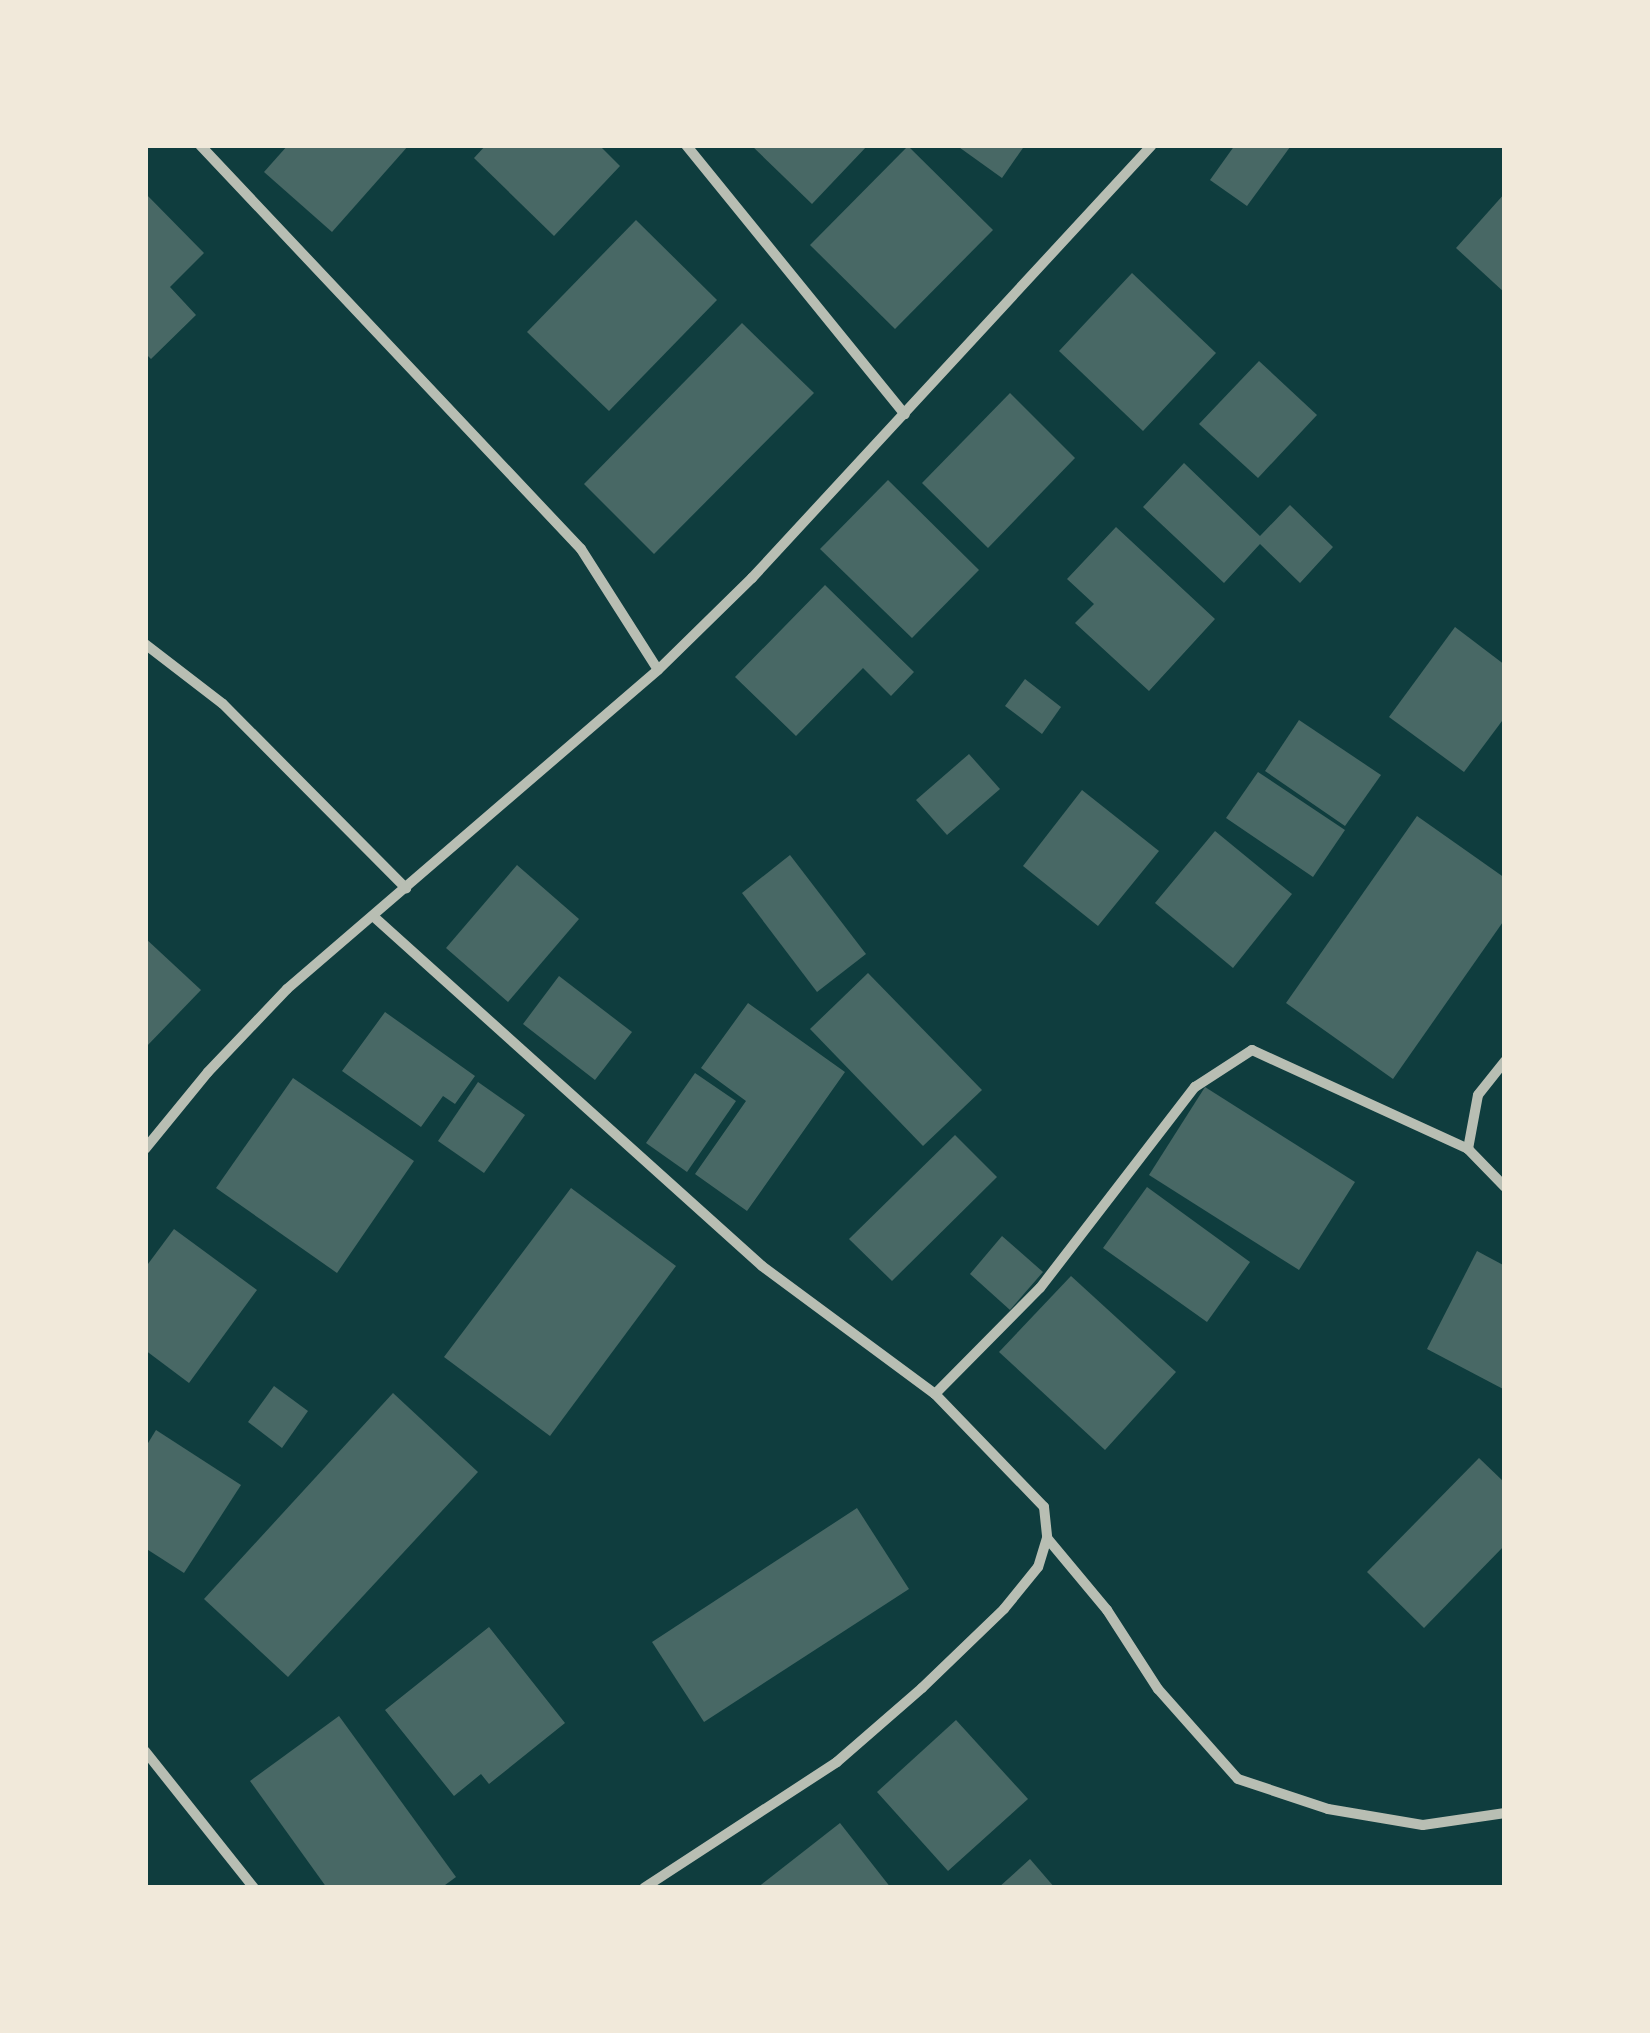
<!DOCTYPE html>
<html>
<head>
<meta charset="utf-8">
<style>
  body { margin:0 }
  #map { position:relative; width:1650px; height:2033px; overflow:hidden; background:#0f3d3e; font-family:"Work Sans",sans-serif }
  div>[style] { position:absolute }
  .building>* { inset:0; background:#486865 }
  .minor>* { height:10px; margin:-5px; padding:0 5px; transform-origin:5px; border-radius:5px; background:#b8beb3 }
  span { translate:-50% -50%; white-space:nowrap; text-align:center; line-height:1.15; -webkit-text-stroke:10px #f1e9da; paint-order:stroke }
  .frame { position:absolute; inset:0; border:148px solid #f1e9da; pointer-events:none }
</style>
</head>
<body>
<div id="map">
  <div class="building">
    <i style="clip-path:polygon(288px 145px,409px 145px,332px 232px,264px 172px)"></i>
    <i style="clip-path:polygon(486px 145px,599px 145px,620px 166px,554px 236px,474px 158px)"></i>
    <i style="clip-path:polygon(751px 145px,868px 145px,812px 204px)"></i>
    <i style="clip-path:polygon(956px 145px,1025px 145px,1002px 178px)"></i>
    <i style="clip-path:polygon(1235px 145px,1290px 147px,1247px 206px,1210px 180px)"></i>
    <i style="clip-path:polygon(908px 146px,993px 230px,895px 329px,810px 245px)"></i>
    <i style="clip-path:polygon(145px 193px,204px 253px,170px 287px,196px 315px,151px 359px,145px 353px)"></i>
    <i style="clip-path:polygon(1505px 193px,1505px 293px,1456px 248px)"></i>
    <i style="clip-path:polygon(636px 220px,717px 300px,609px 411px,527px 332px)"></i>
    <i style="clip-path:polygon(1132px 273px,1216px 353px,1143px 431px,1059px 351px)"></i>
    <i style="clip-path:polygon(742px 323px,814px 393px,654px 554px,584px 484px)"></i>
    <i style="clip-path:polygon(1259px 361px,1317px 415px,1258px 478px,1199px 424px)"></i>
    <i style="clip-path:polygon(1010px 393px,1075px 458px,988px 548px,922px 483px)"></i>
    <i style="clip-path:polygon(1184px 463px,1260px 536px,1290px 505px,1333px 547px,1300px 583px,1260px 544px,1224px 583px,1143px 507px)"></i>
    <i style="clip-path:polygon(888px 480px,979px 570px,912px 638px,820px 549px)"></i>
    <i style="clip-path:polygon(1116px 527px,1215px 619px,1149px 691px,1075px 623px,1094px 604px,1067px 579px)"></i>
    <i style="clip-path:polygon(825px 585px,914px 672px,891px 696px,863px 668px,796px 736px,735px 677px)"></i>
    <i style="clip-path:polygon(1455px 627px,1505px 665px,1505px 717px,1464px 772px,1389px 717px)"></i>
    <i style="clip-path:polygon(1025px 679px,1061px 707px,1042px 734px,1005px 706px)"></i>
    <i style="clip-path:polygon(1299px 720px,1381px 775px,1345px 826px,1265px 771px)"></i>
    <i style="clip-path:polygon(969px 754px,1000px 789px,947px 835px,916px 800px)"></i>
    <i style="clip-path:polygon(1258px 772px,1345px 830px,1313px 877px,1226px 818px)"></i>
    <i style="clip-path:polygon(1082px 790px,1159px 851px,1098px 926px,1023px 866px)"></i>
    <i style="clip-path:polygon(1417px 816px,1505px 878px,1505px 919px,1393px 1079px,1286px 1003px)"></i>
    <i style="clip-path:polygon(1215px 831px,1292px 894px,1233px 968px,1155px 903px)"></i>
    <i style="clip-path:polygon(790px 855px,866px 954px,817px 992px,742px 893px)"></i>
    <i style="clip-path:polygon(517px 865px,579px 919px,508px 1002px,446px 948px)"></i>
    <i style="clip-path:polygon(145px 938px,201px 990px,145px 1048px)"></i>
    <i style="clip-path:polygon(868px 973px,982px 1090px,923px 1146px,810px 1029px)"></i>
    <i style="clip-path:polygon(559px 976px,632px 1032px,595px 1080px,523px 1024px)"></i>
    <i style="clip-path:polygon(748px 1003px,845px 1072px,747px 1211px,695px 1174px,746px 1101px,701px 1068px)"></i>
    <i style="clip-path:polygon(385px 1012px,475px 1076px,455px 1104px,443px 1096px,421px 1127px,342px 1071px)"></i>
    <i style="clip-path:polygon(695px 1073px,736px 1101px,687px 1172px,646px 1143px)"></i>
    <i style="clip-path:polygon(293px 1078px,414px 1161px,337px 1273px,216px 1188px)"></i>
    <i style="clip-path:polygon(478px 1082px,525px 1115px,484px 1173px,438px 1141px)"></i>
    <i style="clip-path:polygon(1205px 1087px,1355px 1182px,1299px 1270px,1149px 1175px)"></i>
    <i style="clip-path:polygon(955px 1135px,997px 1177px,892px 1281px,849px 1239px)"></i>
    <i style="clip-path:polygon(1147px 1187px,1250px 1262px,1207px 1322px,1103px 1248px)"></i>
    <i style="clip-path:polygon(571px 1188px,676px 1266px,550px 1436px,444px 1357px)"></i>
    <i style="clip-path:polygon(174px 1229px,257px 1290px,189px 1383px,145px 1350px,145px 1268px)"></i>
    <i style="clip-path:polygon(1002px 1236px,1043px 1272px,1010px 1310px,970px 1274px)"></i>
    <i style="clip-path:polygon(1477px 1251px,1505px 1266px,1505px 1390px,1427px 1349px)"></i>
    <i style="clip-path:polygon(1071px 1276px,1176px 1372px,1105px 1450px,999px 1352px)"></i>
    <i style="clip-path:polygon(274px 1386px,308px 1411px,282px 1448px,248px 1422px)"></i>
    <i style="clip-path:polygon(393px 1393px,478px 1472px,288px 1677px,204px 1599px)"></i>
    <i style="clip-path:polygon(156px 1430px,241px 1485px,184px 1573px,145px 1548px,145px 1448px)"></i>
    <i style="clip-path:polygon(1479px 1458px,1505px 1483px,1505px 1545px,1424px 1628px,1367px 1572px)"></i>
    <i style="clip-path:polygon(857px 1508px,909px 1589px,704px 1722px,652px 1642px)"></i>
    <i style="clip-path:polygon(489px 1627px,565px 1723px,489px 1784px,481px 1774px,454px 1796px,385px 1710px)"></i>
    <i style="clip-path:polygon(339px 1716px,456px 1877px,441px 1888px,327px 1888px,250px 1781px)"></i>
    <i style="clip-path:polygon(956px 1720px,1028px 1799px,948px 1871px,877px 1792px)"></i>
    <i style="clip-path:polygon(840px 1823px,891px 1888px,757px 1888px)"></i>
    <i style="clip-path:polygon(1030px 1859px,1055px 1888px,998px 1888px)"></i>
  </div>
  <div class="minor">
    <i style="left:200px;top:145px;width:555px;rotate:46.68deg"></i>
    <i style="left:581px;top:549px;width:143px;rotate:57.5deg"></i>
    <i style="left:686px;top:145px;width:347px;rotate:50.9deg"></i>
    <i style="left:145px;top:644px;width:98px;rotate:37.6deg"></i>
    <i style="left:223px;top:704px;width:260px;rotate:45.2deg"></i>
    <i style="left:373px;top:916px;width:523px;rotate:41.98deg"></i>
    <i style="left:762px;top:1266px;width:215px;rotate:36.5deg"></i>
    <i style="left:935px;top:1394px;width:157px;rotate:46deg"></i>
    <i style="left:1044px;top:1507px;width:31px;rotate:84deg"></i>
    <i style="left:1047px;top:1538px;width:30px;rotate:107deg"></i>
    <i style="left:1038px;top:1567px;width:54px;rotate:129deg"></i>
    <i style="left:1004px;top:1609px;width:114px;rotate:136.1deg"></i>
    <i style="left:922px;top:1688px;width:113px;rotate:139deg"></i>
    <i style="left:837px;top:1762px;width:230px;rotate:146.9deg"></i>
    <i style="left:1505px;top:1061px;width:43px;rotate:128.5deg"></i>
    <i style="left:1478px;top:1095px;width:55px;rotate:100.5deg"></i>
    <i style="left:1468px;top:1149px;width:53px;rotate:45.8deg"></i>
    <i style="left:145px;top:1149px;width:99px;rotate:-50.7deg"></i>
    <i style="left:208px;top:1072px;width:115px;rotate:-46.4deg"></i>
    <i style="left:287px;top:989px;width:489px;rotate:-40.7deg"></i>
    <i style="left:658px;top:670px;width:132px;rotate:-44.4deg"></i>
    <i style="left:752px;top:578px;width:589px;rotate:-47.27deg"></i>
    <i style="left:935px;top:1394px;width:149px;rotate:-45.3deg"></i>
    <i style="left:1040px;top:1288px;width:254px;rotate:-52.4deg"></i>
    <i style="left:1195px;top:1087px;width:68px;rotate:-33deg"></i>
    <i style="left:1252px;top:1050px;width:238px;rotate:24.6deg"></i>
    <i style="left:1047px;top:1538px;width:94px;rotate:50.2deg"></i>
    <i style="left:1107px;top:1610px;width:94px;rotate:57.2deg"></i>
    <i style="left:1158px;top:1689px;width:120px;rotate:48.4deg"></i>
    <i style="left:1238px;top:1779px;width:95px;rotate:18.4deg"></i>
    <i style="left:1328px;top:1809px;width:96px;rotate:9.6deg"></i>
    <i style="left:1423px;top:1825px;width:83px;rotate:-8.3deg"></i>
    <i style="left:145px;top:1751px;width:175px;rotate:51.5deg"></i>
  </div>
  <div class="frame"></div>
</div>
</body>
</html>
